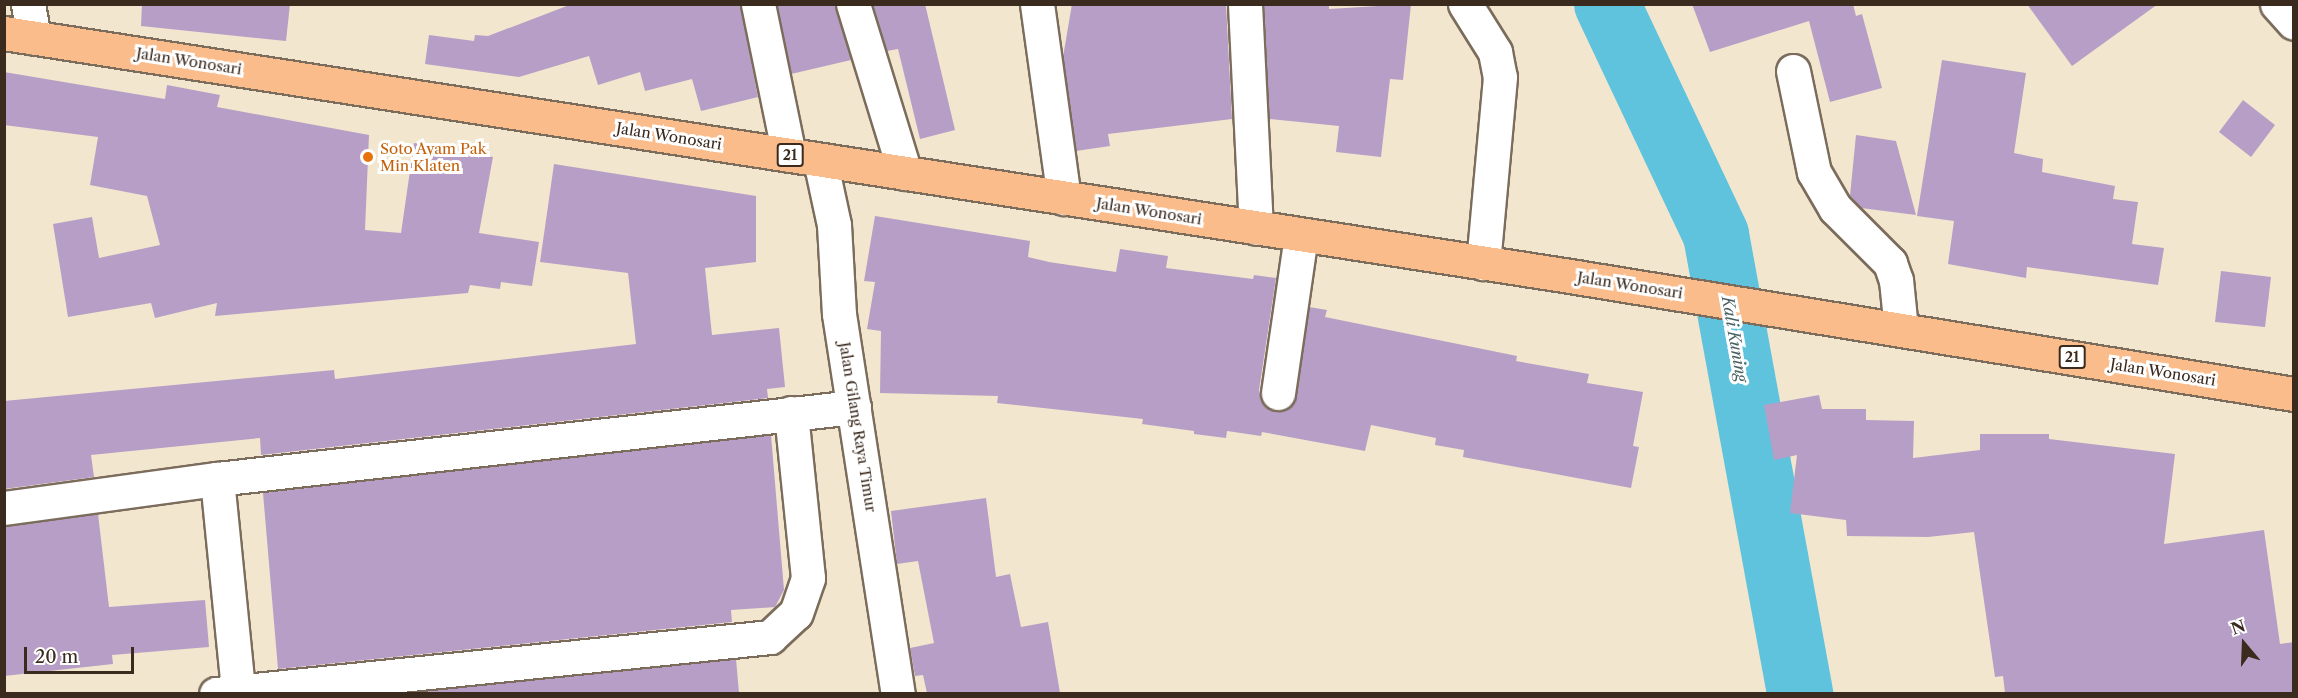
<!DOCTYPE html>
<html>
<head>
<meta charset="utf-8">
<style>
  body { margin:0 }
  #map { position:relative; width:2298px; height:698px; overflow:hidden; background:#f2e6ce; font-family:"Libre Caslon Text",serif }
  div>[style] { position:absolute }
  .river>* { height:66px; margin:-33px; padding:0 33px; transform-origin:33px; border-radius:33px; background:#5fc3dd }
  .building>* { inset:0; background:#b79ec6 }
  .roads { filter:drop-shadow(2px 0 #7b6c5c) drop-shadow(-2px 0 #7b6c5c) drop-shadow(0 2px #7b6c5c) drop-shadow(0 -2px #7b6c5c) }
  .minor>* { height:33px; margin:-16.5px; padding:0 16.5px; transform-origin:16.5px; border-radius:16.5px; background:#fff }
  .highway>* { height:33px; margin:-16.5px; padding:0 16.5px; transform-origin:16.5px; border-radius:16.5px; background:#fabc8b }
  .dots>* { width:16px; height:16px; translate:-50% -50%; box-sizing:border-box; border:3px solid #fff; border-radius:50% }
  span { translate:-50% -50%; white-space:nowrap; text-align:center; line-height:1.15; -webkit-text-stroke:6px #fff; paint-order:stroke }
  .shield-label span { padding:2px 4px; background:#fff; border:2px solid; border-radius:4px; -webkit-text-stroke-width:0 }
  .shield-label { font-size:14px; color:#3b2a1e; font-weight:700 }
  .street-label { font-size:15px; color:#3b2a1e }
  .food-label { font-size:15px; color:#c56008 }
  .left { translate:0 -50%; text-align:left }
  .water-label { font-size:16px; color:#486061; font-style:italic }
  .frame { position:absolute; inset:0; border:6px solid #3b2a1e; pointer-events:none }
  .north { position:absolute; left:2214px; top:614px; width:60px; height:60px; -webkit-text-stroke:4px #fff; paint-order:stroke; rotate:341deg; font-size:16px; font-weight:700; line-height:24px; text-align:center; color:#3b2a1e }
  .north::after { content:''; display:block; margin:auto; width:21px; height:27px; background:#3b2a1e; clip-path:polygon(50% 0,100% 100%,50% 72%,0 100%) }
  .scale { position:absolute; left:24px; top:647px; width:110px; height:27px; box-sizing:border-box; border:3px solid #3b2a1e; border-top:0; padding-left:8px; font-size:18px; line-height:21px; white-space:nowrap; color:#3b2a1e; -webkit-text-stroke:4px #fff; paint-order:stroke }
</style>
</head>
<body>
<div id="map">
  <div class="river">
    <i style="left:1607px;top:4px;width:255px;rotate:64.7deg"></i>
    <i style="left:1716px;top:235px;width:467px;rotate:79.6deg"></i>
  </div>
  <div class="building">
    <i style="clip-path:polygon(142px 4px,290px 4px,286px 41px,141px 26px)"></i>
    <i style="clip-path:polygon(572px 4px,740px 4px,758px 97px,701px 111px,692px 79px,645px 91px,640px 72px,598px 85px,589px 56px,519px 77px,425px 64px,429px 35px,474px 41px,475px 35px,488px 36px)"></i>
    <i style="clip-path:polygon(777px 4px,835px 4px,851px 60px,791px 74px)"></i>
    <i style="clip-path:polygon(873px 4px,925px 4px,955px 130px,920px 139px,898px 49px,887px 51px)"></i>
    <i style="clip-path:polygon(1072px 4px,1226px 4px,1232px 119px,1108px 134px,1110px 146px,1076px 151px,1063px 57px)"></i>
    <i style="clip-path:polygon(1264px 4px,1329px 4px,1329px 9px,1411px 4px,1403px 80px,1390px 79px,1381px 157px,1336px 152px,1339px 126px,1269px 119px)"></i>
    <i style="clip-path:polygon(1692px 4px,1853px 4px,1856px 16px,1862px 14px,1882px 88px,1830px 102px,1809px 21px,1710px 52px)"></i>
    <i style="clip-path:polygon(2027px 4px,2158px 4px,2072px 66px)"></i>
    <i style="clip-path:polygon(1942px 60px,2026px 73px,2014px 153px,2043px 159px,2042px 172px,2115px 186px,2113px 199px,2138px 202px,2132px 244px,2164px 248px,2158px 285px,2027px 267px,2026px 278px,1948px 264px,1954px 221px,1917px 216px)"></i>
    <i style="clip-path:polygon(4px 72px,165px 99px,167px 85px,220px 95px,217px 107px,369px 135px,365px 230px,401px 233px,414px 143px,493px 157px,479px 233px,539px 242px,532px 286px,501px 282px,500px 289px,470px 285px,468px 293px,215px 316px,217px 303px,155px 318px,151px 303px,68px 317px,53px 224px,92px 217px,99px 258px,160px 245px,147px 196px,90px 185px,98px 137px,4px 125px)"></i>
    <i style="clip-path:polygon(2243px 100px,2275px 125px,2251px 157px,2219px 132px)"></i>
    <i style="clip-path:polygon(1856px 135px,1896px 141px,1916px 215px,1861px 208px,1850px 196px)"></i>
    <i style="clip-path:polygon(554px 164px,756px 196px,756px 262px,705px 268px,712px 335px,779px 328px,785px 387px,767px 389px,768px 398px,261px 455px,260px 438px,91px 455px,94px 477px,4px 489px,4px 401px,334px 370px,335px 379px,636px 344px,628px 273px,540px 262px)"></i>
    <i style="clip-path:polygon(875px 216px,1030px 241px,1028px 257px,1049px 262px,1116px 272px,1120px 249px,1168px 256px,1166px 268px,1253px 279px,1254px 275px,1276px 278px,1259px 390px,1261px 400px,1275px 411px,1285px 410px,1296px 396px,1309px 307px,1327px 310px,1325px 317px,1517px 356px,1516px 361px,1589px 374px,1587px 383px,1643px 392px,1633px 446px,1639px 447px,1631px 488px,1463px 457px,1464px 450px,1435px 445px,1436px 438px,1371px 425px,1365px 451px,1262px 432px,1261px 436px,1227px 431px,1226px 438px,1194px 434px,1194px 431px,1142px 424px,1143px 419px,997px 403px,998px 396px,880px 393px,881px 331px,867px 329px,875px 282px,864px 281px)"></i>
    <i style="clip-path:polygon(2221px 271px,2271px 277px,2265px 327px,2215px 322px)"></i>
    <i style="clip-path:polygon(1819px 395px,1822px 409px,1866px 409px,1866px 420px,1914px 421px,1913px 458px,1980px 450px,1980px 434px,2049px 434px,2049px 439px,2175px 454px,2164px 544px,2264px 530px,2280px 644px,2294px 642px,2294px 693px,2005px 693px,2003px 676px,1995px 677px,1974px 532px,1928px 537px,1847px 536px,1846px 520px,1790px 513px,1797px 455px,1774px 460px,1764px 405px)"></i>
    <i style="clip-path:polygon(771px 435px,784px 590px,775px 607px,731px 610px,732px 622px,278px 669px,263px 493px)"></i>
    <i style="clip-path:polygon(986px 498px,996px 577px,1010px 574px,1021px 627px,1048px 622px,1060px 693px,927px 693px,923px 675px,915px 676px,910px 648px,934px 643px,918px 561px,897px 564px,891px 511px)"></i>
    <i style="clip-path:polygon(98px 514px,109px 607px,205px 600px,209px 647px,112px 655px,113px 664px,4px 676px,4px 526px)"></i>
    <i style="clip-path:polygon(736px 659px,739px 693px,404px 693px)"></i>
  </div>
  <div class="roads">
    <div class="minor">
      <i style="left:28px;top:4px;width:34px;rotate:80deg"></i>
      <i style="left:758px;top:4px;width:154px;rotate:78.4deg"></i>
      <i style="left:853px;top:4px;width:177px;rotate:72.9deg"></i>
      <i style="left:1037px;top:4px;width:196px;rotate:82.1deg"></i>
      <i style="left:1245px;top:4px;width:224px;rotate:87.2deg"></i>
      <i style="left:1465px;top:4px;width:57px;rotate:58deg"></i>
      <i style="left:1495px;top:52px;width:25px;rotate:79deg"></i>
      <i style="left:1500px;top:77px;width:187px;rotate:95.2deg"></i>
      <i style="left:2277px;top:4px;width:25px;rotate:48deg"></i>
      <i style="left:1793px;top:71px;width:103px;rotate:78.3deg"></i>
      <i style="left:1814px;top:172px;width:42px;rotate:59.7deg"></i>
      <i style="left:1835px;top:208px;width:78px;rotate:45deg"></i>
      <i style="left:1890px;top:263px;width:18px;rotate:71deg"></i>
      <i style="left:1896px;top:280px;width:49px;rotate:84.2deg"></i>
      <i style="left:820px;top:160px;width:66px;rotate:77.8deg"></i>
      <i style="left:834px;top:225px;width:89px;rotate:86.8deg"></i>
      <i style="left:839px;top:314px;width:385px;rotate:81.2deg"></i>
      <i style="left:1278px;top:393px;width:160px;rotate:-81.7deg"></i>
      <i style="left:217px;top:479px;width:213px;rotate:84.3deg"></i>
      <i style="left:4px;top:508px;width:215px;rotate:-7.8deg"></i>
      <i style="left:217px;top:479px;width:641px;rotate:-6.45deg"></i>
      <i style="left:216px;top:694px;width:557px;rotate:-5.87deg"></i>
      <i style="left:770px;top:637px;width:35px;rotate:-43deg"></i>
      <i style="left:796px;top:613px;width:37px;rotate:-71deg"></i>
      <i style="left:808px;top:578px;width:166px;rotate:-95.9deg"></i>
    </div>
    <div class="highway">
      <i style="left:4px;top:33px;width:1591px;rotate:8.82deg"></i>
      <i style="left:1576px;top:277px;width:727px;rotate:9.26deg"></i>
    </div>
  </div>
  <div class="dots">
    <i style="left:368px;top:157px;background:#e8710a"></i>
  </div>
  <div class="shield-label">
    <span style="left:790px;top:155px">21</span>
    <span style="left:2072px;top:357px">21</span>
  </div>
  <div class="street-label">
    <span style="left:189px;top:61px;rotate:9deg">Jalan Wonosari</span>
    <span style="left:669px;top:136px;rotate:9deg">Jalan Wonosari</span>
    <span style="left:1149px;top:211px;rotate:9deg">Jalan Wonosari</span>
    <span style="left:1630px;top:285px;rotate:9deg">Jalan Wonosari</span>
    <span style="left:2163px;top:372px;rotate:9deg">Jalan Wonosari</span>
    <span style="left:858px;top:427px;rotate:81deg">Jalan Gilang Raya Timur</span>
  </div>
  <div class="food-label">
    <span class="left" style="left:380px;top:157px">Soto Ayam Pak<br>Min Klaten</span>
  </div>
  <div class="water-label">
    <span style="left:1735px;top:339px;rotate:80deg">Kali Kuning</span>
  </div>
  <div class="frame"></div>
  <div class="north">N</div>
  <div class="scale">20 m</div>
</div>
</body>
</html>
